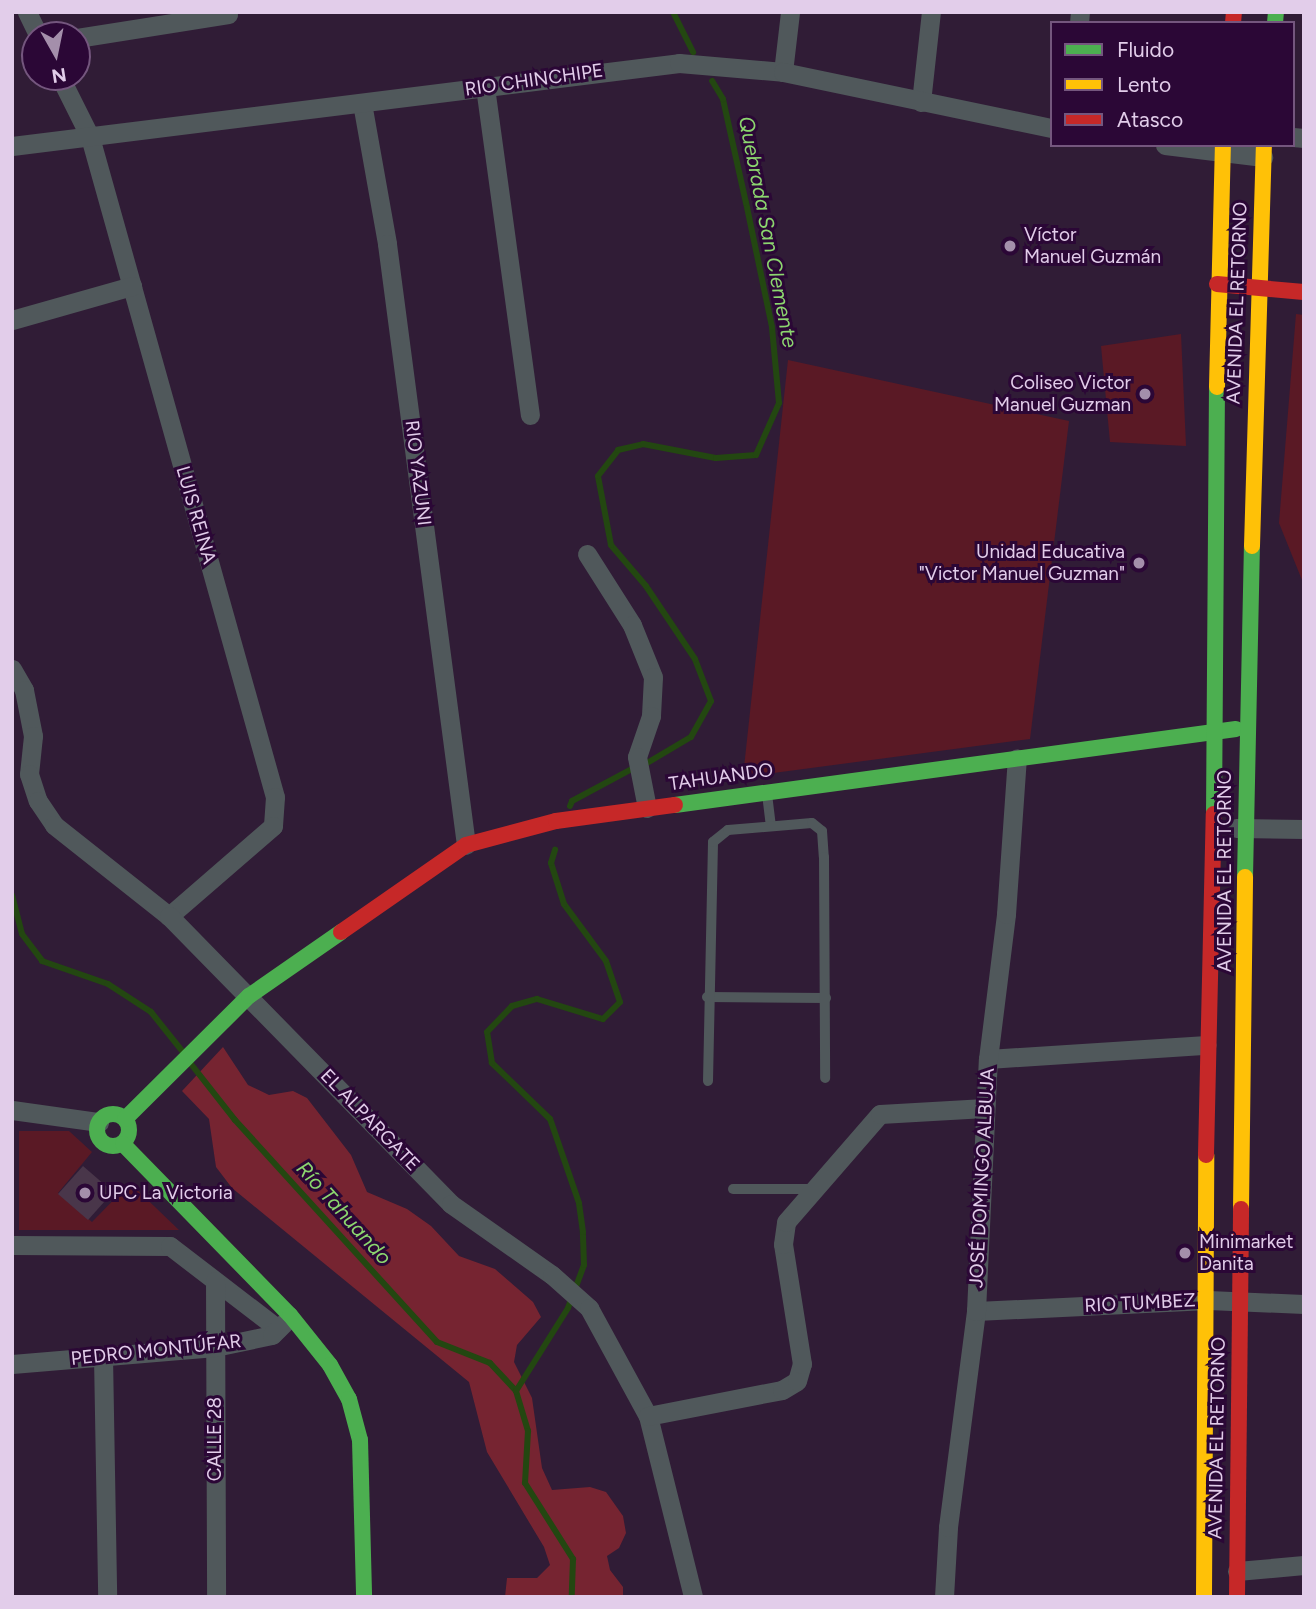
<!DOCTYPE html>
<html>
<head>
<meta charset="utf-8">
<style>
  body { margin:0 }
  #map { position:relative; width:1316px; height:1609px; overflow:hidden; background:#301c36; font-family:Figtree,sans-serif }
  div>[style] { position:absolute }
  .green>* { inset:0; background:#5a1925 }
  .forest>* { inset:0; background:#762431 }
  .stream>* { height:6px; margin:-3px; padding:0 3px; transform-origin:3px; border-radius:3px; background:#234711 }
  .building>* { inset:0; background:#49364a }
  .lane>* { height:10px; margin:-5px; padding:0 5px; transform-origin:5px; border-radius:5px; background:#50585b }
  .street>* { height:19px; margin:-9.5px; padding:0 9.5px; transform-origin:9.5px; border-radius:9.5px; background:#50585b }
  .fast>* { height:16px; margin:-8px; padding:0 8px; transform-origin:8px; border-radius:8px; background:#4caf50 }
  .fast>.ring { margin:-8px; padding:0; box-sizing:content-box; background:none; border:16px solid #4caf50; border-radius:50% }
  .slow>* { height:16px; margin:-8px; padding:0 8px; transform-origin:8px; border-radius:8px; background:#ffc107 }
  .jam>* { height:16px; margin:-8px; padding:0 8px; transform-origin:8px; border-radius:8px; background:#c62828 }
  .dots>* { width:19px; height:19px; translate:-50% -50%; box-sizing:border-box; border:4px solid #2b0736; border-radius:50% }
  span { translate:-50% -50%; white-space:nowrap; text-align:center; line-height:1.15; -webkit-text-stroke:6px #2b0736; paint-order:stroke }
  .street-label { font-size:19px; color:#e2cdea }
  .poi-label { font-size:19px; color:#e2cdea }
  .left { translate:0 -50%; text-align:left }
  .right { translate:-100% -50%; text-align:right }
  .water-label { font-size:21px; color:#8cd66f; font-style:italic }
  .frame { position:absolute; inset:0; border:14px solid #e2cdea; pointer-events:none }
  .legend { position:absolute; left:1050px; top:21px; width:245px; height:126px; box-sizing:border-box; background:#2b0736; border:2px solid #74567e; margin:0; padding:9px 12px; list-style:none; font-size:21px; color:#e2cdea }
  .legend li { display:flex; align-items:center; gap:14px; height:35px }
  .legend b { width:35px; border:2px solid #74567e }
  .north { position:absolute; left:21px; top:21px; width:70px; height:70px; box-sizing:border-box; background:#2b0736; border:2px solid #74567e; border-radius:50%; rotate:171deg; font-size:19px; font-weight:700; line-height:28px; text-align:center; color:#e2cdea }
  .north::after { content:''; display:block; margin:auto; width:24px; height:32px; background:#a48fab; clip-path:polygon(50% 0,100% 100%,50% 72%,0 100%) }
</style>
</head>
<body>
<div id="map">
  <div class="green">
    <i style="clip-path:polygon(1296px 314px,1304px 315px,1304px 585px,1279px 523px)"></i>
    <i style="clip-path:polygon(1181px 334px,1186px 446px,1110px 442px,1101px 346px)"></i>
    <i style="clip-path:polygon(788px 360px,1069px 421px,1030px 739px,743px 777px)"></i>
    <i style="clip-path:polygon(19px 1131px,69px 1131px,92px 1152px,58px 1193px,92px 1222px,130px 1183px,179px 1230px,19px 1230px)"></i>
  </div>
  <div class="forest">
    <i style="clip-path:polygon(223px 1047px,248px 1085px,269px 1095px,293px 1091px,307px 1098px,351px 1155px,367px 1192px,407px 1209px,431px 1226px,459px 1256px,495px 1269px,533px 1302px,541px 1317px,517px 1345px,514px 1362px,532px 1398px,542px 1468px,552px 1490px,590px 1487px,606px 1492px,623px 1516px,626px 1533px,619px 1548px,607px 1556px,610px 1570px,623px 1587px,623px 1597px,505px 1597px,507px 1578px,537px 1578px,550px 1565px,544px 1547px,487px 1452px,469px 1382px,232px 1188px,216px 1167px,209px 1119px,182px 1091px)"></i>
  </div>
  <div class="stream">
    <i style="left:673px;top:12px;width:45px;rotate:63.4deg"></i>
    <i style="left:647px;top:763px;width:51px;rotate:-30.6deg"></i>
    <i style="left:691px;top:737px;width:41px;rotate:-60.9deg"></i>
    <i style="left:711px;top:701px;width:45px;rotate:-110.9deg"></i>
    <i style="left:695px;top:659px;width:88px;rotate:-123.9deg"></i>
    <i style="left:646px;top:586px;width:54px;rotate:-130.5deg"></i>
    <i style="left:611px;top:545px;width:70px;rotate:-100.7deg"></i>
    <i style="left:598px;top:476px;width:33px;rotate:-52deg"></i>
    <i style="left:618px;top:450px;width:26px;rotate:-13deg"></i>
    <i style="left:643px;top:444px;width:74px;rotate:10.9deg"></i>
    <i style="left:716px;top:458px;width:40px;rotate:-4.3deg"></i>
    <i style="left:756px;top:455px;width:57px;rotate:-66.1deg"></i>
    <i style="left:779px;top:403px;width:76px;rotate:-95.3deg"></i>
    <i style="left:772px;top:327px;width:127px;rotate:-101.8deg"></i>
    <i style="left:746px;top:203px;width:107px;rotate:-102.5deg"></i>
    <i style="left:723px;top:99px;width:21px;rotate:-121deg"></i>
    <i style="left:570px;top:806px;width:5px;rotate:-68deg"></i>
    <i style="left:572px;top:801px;width:68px;rotate:-28.1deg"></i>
    <i style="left:12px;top:895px;width:40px;rotate:75.6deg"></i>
    <i style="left:22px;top:934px;width:34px;rotate:53deg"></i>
    <i style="left:42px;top:961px;width:70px;rotate:19.2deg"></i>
    <i style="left:108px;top:984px;width:51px;rotate:33.1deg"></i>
    <i style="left:151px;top:1012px;width:51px;rotate:51.3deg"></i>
    <i style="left:191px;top:1064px;width:71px;rotate:51.8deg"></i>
    <i style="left:235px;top:1120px;width:300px;rotate:47.7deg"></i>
    <i style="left:437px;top:1342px;width:57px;rotate:21.6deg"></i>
    <i style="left:490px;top:1363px;width:38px;rotate:47deg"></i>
    <i style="left:516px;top:1391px;width:42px;rotate:73.3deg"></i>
    <i style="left:528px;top:1431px;width:52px;rotate:93.3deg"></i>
    <i style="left:525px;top:1483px;width:90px;rotate:57.7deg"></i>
    <i style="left:573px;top:1559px;width:38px;rotate:92deg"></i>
    <i style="left:516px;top:1391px;width:98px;rotate:-57.9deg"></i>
    <i style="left:568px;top:1308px;width:46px;rotate:-69.6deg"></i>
    <i style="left:584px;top:1265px;width:33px;rotate:-92deg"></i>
    <i style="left:583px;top:1232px;width:29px;rotate:-98deg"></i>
    <i style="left:579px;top:1203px;width:89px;rotate:-109deg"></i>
    <i style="left:550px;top:1119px;width:81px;rotate:-136deg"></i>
    <i style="left:492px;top:1063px;width:31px;rotate:-99deg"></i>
    <i style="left:487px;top:1032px;width:36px;rotate:-46deg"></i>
    <i style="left:512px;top:1006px;width:26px;rotate:-16deg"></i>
    <i style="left:537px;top:999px;width:69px;rotate:16.9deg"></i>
    <i style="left:603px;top:1019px;width:24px;rotate:-45deg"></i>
    <i style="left:620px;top:1002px;width:43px;rotate:-108.9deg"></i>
    <i style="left:606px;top:961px;width:71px;rotate:-126.4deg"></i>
    <i style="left:564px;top:904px;width:43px;rotate:-107.6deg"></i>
    <i style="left:551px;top:863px;width:14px;rotate:-73deg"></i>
  </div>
  <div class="building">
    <i style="clip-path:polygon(83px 1166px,113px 1192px,88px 1220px,58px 1194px)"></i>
  </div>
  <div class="lane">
    <i style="left:767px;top:794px;width:31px;rotate:83deg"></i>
    <i style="left:707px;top:997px;width:119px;rotate:0.5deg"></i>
    <i style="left:708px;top:1081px;width:239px;rotate:-88.8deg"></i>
    <i style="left:713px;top:842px;width:19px;rotate:-39deg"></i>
    <i style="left:728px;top:830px;width:84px;rotate:-4.8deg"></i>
    <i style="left:812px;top:823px;width:13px;rotate:39deg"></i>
    <i style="left:822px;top:831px;width:26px;rotate:86deg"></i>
    <i style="left:824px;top:857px;width:221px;rotate:89.7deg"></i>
    <i style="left:733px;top:1189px;width:81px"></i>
  </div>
  <div class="street">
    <i style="left:27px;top:12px;width:25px;rotate:64deg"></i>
    <i style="left:1079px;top:23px;width:11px;rotate:-85deg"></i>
    <i style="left:77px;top:38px;width:153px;rotate:-9deg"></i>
    <i style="left:783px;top:72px;width:60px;rotate:-83.3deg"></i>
    <i style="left:60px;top:77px;width:67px;rotate:63.4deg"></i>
    <i style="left:90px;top:137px;width:685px;rotate:74.34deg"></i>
    <i style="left:275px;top:797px;width:29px;rotate:94deg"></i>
    <i style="left:273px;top:826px;width:138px;rotate:139.1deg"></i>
    <i style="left:485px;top:87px;width:331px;rotate:82.2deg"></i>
    <i style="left:921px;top:102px;width:91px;rotate:-83.7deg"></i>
    <i style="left:362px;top:103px;width:143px;rotate:79.9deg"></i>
    <i style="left:387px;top:244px;width:606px;rotate:82.51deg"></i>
    <i style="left:1293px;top:137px;width:11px;rotate:5deg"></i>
    <i style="left:1165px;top:145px;width:99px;rotate:7deg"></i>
    <i style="left:12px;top:146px;width:672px;rotate:-7.09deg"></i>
    <i style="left:679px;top:63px;width:104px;rotate:4.9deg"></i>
    <i style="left:783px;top:72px;width:275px;rotate:11.8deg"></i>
    <i style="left:12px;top:320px;width:125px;rotate:-15.8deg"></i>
    <i style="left:587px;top:554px;width:84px;rotate:57.6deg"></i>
    <i style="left:632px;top:625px;width:56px;rotate:68deg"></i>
    <i style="left:653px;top:677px;width:39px;rotate:93deg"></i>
    <i style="left:651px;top:716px;width:43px;rotate:108.9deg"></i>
    <i style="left:637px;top:757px;width:52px;rotate:78.9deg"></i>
    <i style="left:12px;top:669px;width:24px;rotate:60deg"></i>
    <i style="left:24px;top:690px;width:47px;rotate:78.9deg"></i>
    <i style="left:33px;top:736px;width:38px;rotate:96deg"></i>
    <i style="left:29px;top:774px;width:28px;rotate:72deg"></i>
    <i style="left:38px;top:801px;width:29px;rotate:56deg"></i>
    <i style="left:54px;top:825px;width:147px;rotate:38.4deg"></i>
    <i style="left:169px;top:916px;width:403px;rotate:45.6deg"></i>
    <i style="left:451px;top:1204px;width:123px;rotate:35.1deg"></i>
    <i style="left:552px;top:1275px;width:50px;rotate:41.7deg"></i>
    <i style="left:589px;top:1308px;width:123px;rotate:61.4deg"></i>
    <i style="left:648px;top:1416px;width:187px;rotate:76deg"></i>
    <i style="left:1236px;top:828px;width:68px;rotate:0.8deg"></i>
    <i style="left:988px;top:1059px;width:219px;rotate:-3.7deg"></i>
    <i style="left:12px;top:1110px;width:88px;rotate:7.9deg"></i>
    <i style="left:12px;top:1245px;width:158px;rotate:0.4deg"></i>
    <i style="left:170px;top:1246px;width:136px;rotate:37.5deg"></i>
    <i style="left:215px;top:1281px;width:316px;rotate:89.8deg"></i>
    <i style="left:976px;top:1311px;width:232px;rotate:-2.7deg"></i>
    <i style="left:1208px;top:1300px;width:96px;rotate:2.4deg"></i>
    <i style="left:103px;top:1356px;width:241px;rotate:89deg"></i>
    <i style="left:12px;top:1364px;width:204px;rotate:-4.8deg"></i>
    <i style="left:215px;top:1347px;width:58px;rotate:-11.9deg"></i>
    <i style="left:272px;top:1335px;width:17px;rotate:-45deg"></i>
    <i style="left:648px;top:1416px;width:136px;rotate:-11deg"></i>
    <i style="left:782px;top:1390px;width:17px;rotate:-31deg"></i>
    <i style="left:797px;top:1381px;width:18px;rotate:-74deg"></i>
    <i style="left:802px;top:1364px;width:121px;rotate:-99deg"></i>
    <i style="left:783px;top:1244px;width:22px;rotate:-82deg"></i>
    <i style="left:786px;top:1222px;width:143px;rotate:-49deg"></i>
    <i style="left:880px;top:1114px;width:105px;rotate:-3.3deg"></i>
    <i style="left:1237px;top:1571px;width:67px;rotate:-5.1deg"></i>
    <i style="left:944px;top:1597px;width:70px;rotate:-86.7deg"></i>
    <i style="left:948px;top:1527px;width:218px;rotate:-82.6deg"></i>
    <i style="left:976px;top:1311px;width:252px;rotate:-87.3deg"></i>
    <i style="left:988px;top:1059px;width:146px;rotate:-82.9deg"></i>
    <i style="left:1006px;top:914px;width:156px;rotate:-86deg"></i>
  </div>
  <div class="fast">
    <i style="left:1275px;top:23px;width:11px;rotate:-85deg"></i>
    <i style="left:675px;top:805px;width:566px;rotate:-7.72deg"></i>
    <i style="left:1214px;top:814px;width:427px;rotate:-89.6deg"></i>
    <i style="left:1245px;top:877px;width:331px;rotate:-88.8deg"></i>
    <i class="ring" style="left:97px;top:1114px;width:16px;height:16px"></i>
    <i style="left:125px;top:1119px;width:175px;rotate:-44.8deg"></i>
    <i style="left:249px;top:996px;width:112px;rotate:-34.8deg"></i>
    <i style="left:123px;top:1144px;width:239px;rotate:45.7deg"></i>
    <i style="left:290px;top:1315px;width:64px;rotate:51.3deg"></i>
    <i style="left:330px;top:1365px;width:39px;rotate:61deg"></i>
    <i style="left:349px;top:1399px;width:42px;rotate:75deg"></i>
    <i style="left:360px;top:1440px;width:157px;rotate:88.5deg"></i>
  </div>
  <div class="slow">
    <i style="left:1217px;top:387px;width:242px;rotate:-88.6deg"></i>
    <i style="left:1252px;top:546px;width:401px;rotate:-88.3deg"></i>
    <i style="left:1241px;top:1209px;width:332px;rotate:-89.3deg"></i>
    <i style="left:1204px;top:1597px;width:442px;rotate:-89.7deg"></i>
  </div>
  <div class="jam">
    <i style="left:1233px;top:23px;width:11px;rotate:-85deg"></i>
    <i style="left:1217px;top:284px;width:87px;rotate:5.3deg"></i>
    <i style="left:341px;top:932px;width:152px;rotate:-34.8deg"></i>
    <i style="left:466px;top:845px;width:93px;rotate:-14.9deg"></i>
    <i style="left:556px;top:821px;width:120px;rotate:-7.7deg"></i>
    <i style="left:1206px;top:1155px;width:341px;rotate:-88.7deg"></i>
    <i style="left:1237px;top:1597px;width:388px;rotate:-89.4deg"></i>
  </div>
  <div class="dots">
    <i style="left:1010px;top:246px;background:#a48fab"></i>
    <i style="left:1145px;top:394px;background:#a48fab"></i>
    <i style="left:1139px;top:563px;background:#a48fab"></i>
    <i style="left:85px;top:1193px;background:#a48fab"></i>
    <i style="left:1185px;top:1253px;background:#a48fab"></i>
  </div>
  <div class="street-label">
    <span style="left:534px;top:80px;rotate:-8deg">RIO CHINCHIPE</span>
    <span style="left:1237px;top:303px;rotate:-88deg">AVENIDA EL RETORNO</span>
    <span style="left:418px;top:473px;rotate:83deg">RIO YAZUNI</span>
    <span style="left:196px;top:515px;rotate:74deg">LUIS REINA</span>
    <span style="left:721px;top:777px;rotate:-8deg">TAHUANDO</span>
    <span style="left:1225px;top:871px;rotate:-90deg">AVENIDA EL RETORNO</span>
    <span style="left:370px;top:1120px;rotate:46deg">EL ALPARGATE</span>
    <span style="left:982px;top:1178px;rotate:-87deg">JOSÉ DOMINGO ALBUJA</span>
    <span style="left:1140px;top:1303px;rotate:-3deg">RIO TUMBEZ</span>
    <span style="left:156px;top:1350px;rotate:-6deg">PEDRO MONTÚFAR</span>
    <span style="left:1217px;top:1438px;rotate:-89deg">AVENIDA EL RETORNO</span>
    <span style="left:215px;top:1439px;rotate:-90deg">CALLE 28</span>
  </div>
  <div class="poi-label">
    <span class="left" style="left:1024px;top:246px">Víctor<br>Manuel Guzmán</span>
    <span class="right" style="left:1131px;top:394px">Coliseo Victor<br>Manuel Guzman</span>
    <span class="right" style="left:1125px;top:563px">Unidad Educativa<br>"Victor Manuel Guzman"</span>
    <span class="left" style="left:99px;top:1193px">UPC La Victoria</span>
    <span class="left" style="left:1199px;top:1253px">Minimarket<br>Danita</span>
  </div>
  <div class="water-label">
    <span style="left:768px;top:232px;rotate:79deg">Quebrada San Clemente</span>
    <span style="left:344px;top:1213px;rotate:48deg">Río Tahuando</span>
  </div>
  <div class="frame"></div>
  <ul class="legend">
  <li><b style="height:9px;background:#4caf50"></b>Fluido</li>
  <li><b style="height:9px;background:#ffc107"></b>Lento</li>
  <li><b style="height:9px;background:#c62828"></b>Atasco</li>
  </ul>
  <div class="north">N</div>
</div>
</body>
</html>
